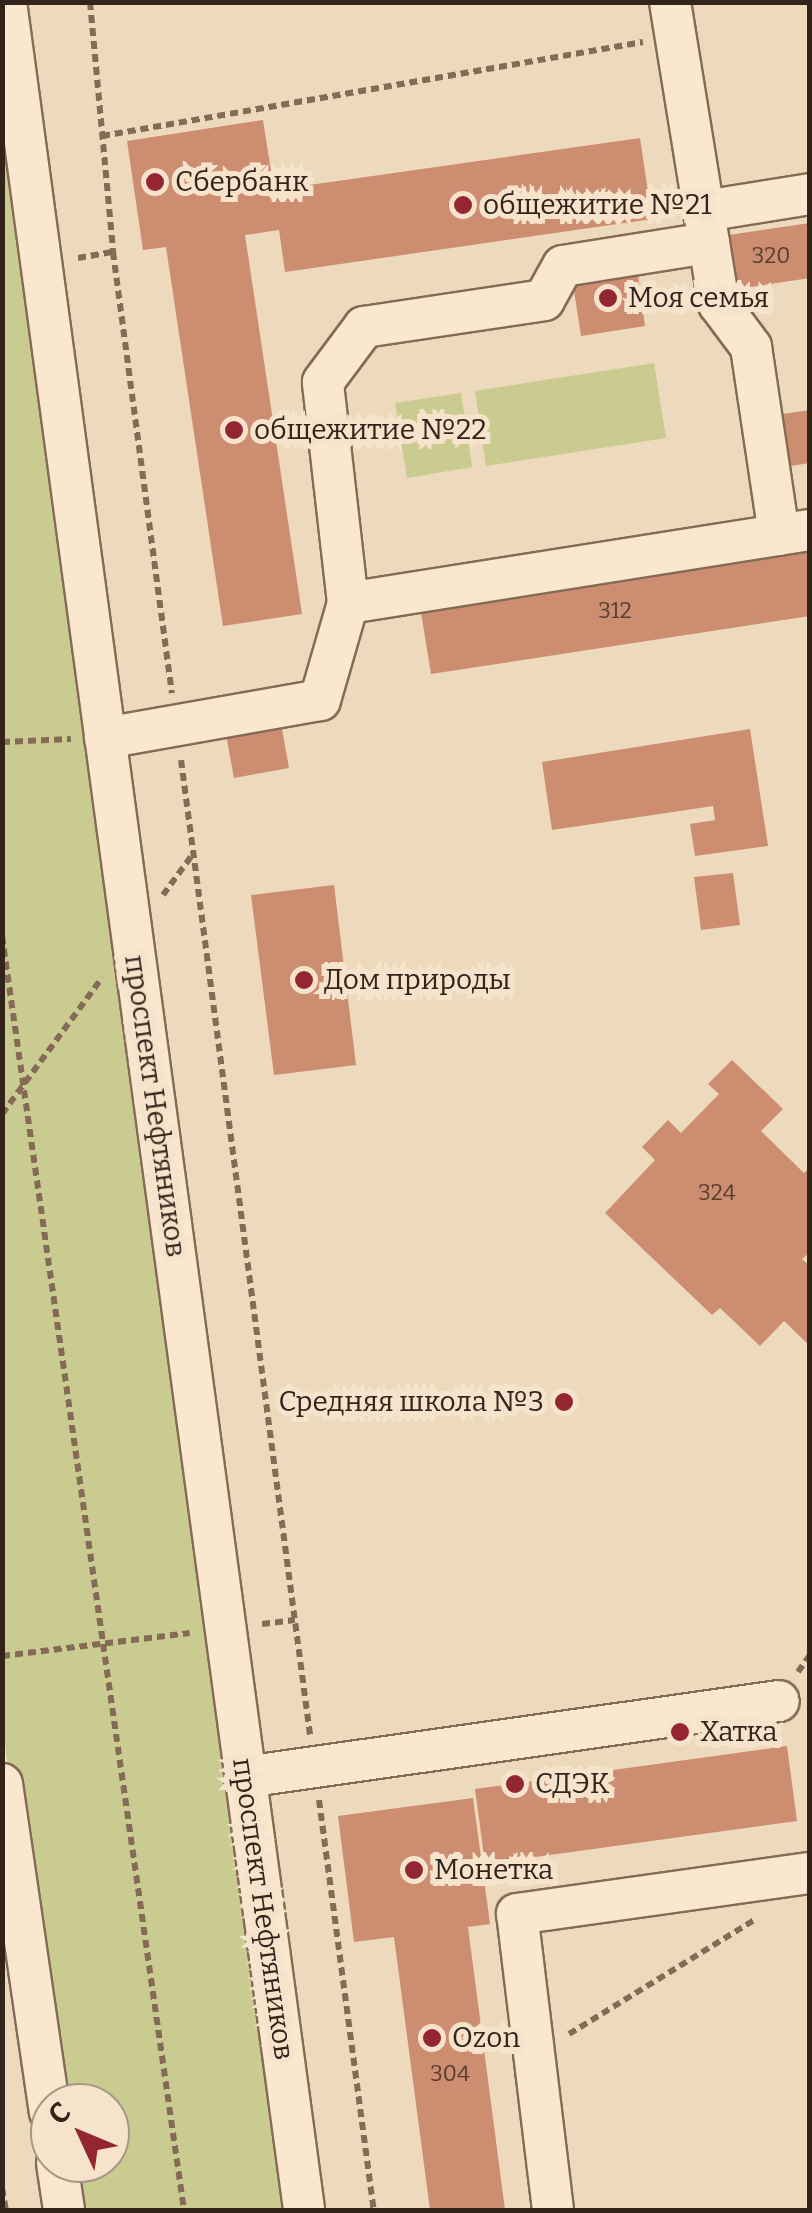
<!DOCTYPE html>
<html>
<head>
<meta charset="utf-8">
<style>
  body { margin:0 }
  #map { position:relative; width:812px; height:2213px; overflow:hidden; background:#edd9bc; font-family:Bitter,serif }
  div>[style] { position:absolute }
  .green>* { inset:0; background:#cacb90 }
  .building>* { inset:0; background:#cc8d71 }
  .path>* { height:6px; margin-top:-3px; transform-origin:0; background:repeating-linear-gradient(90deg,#856a56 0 8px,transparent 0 13px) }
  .roads { filter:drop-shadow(2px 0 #856a56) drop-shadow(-2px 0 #856a56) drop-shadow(0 2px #856a56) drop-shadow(0 -2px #856a56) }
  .minor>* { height:40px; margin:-20px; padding:0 20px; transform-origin:20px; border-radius:20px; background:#f9e8ce }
  .dots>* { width:28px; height:28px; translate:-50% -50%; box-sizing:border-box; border:5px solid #f5e4cb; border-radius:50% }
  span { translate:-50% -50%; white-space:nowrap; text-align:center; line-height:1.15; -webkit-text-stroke:10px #f5e4cb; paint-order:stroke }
  .number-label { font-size:22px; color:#593e30 }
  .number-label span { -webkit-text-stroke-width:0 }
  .poi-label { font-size:28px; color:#33241b }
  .left { translate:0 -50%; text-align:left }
  .right { translate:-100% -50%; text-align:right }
  .street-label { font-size:28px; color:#33241b }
  .frame { position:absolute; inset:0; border:5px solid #33241b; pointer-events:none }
  .north { position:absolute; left:30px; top:2083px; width:100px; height:100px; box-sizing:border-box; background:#f5e4cb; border:2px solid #a79785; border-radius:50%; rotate:314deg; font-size:28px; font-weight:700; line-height:40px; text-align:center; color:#33241b }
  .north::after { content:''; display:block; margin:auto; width:35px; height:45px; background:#942632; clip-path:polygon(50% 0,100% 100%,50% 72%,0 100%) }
</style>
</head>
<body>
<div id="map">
  <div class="green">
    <i style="clip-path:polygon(2px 138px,3px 138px,304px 2210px,70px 2210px,64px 2163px,110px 2163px,110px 2103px,55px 2103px,2px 1723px)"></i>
    <i style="clip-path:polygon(654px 363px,666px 438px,486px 466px,475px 391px)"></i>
    <i style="clip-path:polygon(461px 393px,472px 467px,407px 478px,395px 403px)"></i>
  </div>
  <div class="building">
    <i style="clip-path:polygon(263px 120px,274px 190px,640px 138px,652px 219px,285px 272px,279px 230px,245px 235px,302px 614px,223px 626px,166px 247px,143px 250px,127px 141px)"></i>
    <i style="clip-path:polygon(810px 223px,810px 278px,737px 289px,729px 235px)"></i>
    <i style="clip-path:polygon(636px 261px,645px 326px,581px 336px,571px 271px)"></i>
    <i style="clip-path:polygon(810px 410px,810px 463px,790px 466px,782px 414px)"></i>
    <i style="clip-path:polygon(810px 546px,810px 616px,431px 674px,420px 606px)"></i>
    <i style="clip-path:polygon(280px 718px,289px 768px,234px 778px,225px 729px)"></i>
    <i style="clip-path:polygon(750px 729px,768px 846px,695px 856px,690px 824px,715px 820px,713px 806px,552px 830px,542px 762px)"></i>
    <i style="clip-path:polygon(733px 873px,740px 925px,701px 930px,694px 877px)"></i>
    <i style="clip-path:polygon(334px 885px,356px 1065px,274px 1075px,251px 895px)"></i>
    <i style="clip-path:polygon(732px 1060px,783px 1109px,761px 1131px,804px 1173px,810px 1167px,810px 1252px,802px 1259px,810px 1266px,810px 1346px,784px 1321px,760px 1346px,720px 1308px,712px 1315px,605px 1213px,655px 1160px,642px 1147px,668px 1120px,681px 1133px,719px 1094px,708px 1084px)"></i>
    <i style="clip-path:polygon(787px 1746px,797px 1821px,485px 1864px,475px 1789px)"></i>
    <i style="clip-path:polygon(473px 1798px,490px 1924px,468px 1927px,505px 2210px,430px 2210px,394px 1937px,354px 1942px,338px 1816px)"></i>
  </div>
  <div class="path">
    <i style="left:90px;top:2px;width:251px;rotate:84.7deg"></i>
    <i style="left:113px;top:252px;width:445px;rotate:82.4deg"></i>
    <i style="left:102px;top:136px;width:549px;rotate:-9.86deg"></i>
    <i style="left:78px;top:258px;width:36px;rotate:-10deg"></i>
    <i style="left:2px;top:742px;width:69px;rotate:-2.5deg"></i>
    <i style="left:181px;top:760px;width:983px;rotate:82.46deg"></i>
    <i style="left:163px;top:895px;width:51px;rotate:-53.8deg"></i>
    <i style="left:2px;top:936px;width:1287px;rotate:81.87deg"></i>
    <i style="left:2px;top:1114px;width:169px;rotate:-53.7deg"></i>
    <i style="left:262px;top:1624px;width:33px;rotate:-7deg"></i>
    <i style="left:2px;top:1656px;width:189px;rotate:-7deg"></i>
    <i style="left:798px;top:1672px;width:21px;rotate:-55deg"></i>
    <i style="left:319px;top:1800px;width:414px;rotate:82.4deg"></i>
    <i style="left:569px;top:2034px;width:217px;rotate:-31.6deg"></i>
    <i style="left:2px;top:2188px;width:22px;rotate:80deg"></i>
  </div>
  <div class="roads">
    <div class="minor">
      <i style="left:6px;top:2px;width:2228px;rotate:82.31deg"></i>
      <i style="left:670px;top:2px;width:306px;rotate:80.8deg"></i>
      <i style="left:719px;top:304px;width:54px;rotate:53.3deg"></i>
      <i style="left:751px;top:347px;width:190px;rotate:81.5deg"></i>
      <i style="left:704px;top:211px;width:107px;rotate:-9.1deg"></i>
      <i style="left:348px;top:603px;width:222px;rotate:-96.5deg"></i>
      <i style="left:323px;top:382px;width:69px;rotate:-53.3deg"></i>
      <i style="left:364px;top:327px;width:182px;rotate:-8.5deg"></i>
      <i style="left:544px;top:300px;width:39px;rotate:-61deg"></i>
      <i style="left:563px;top:266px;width:148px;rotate:-9deg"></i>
      <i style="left:105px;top:738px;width:218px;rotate:-10deg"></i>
      <i style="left:320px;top:700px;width:101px;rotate:-73.9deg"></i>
      <i style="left:348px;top:603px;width:468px;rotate:-9deg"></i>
      <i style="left:245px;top:1777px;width:539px;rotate:-8.1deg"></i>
      <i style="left:2px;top:1784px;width:331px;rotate:81.7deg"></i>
      <i style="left:57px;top:2163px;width:48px;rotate:81.5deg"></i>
      <i style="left:553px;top:2210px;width:298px;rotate:-96.9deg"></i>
      <i style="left:517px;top:1914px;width:296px;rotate:-8deg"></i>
    </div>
  </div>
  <div class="dots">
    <i style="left:155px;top:182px;background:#942632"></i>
    <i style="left:463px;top:205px;background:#942632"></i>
    <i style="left:608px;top:298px;background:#942632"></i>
    <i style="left:234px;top:430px;background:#942632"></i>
    <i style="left:304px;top:980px;background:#942632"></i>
    <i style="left:564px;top:1402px;background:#942632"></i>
    <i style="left:680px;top:1732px;background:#942632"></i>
    <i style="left:515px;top:1784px;background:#942632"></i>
    <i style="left:414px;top:1870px;background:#942632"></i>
    <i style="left:432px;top:2038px;background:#942632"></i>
  </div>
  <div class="number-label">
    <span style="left:771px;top:256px">320</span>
    <span style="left:615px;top:611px">312</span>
    <span style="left:717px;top:1193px">324</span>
    <span style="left:450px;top:2074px">304</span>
  </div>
  <div class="poi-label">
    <span class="left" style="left:175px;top:182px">Сбербанк</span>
    <span class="left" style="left:483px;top:205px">общежитие №21</span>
    <span class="left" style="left:628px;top:298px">Моя семья</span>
    <span class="left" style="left:254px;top:430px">общежитие №22</span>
    <span class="left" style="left:324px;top:980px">Дом природы</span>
    <span class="right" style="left:544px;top:1402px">Средняя школа №3</span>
    <span class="left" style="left:700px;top:1732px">Хатка</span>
    <span class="left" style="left:535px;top:1784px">СДЭК</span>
    <span class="left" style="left:434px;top:1870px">Монетка</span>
    <span class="left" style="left:452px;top:2038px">Ozon</span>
  </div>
  <div class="street-label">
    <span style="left:155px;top:1106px;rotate:82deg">проспект Нефтяников</span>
    <span style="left:263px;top:1909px;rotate:82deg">проспект Нефтяников</span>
  </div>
  <div class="frame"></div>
  <div class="north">С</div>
</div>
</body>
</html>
